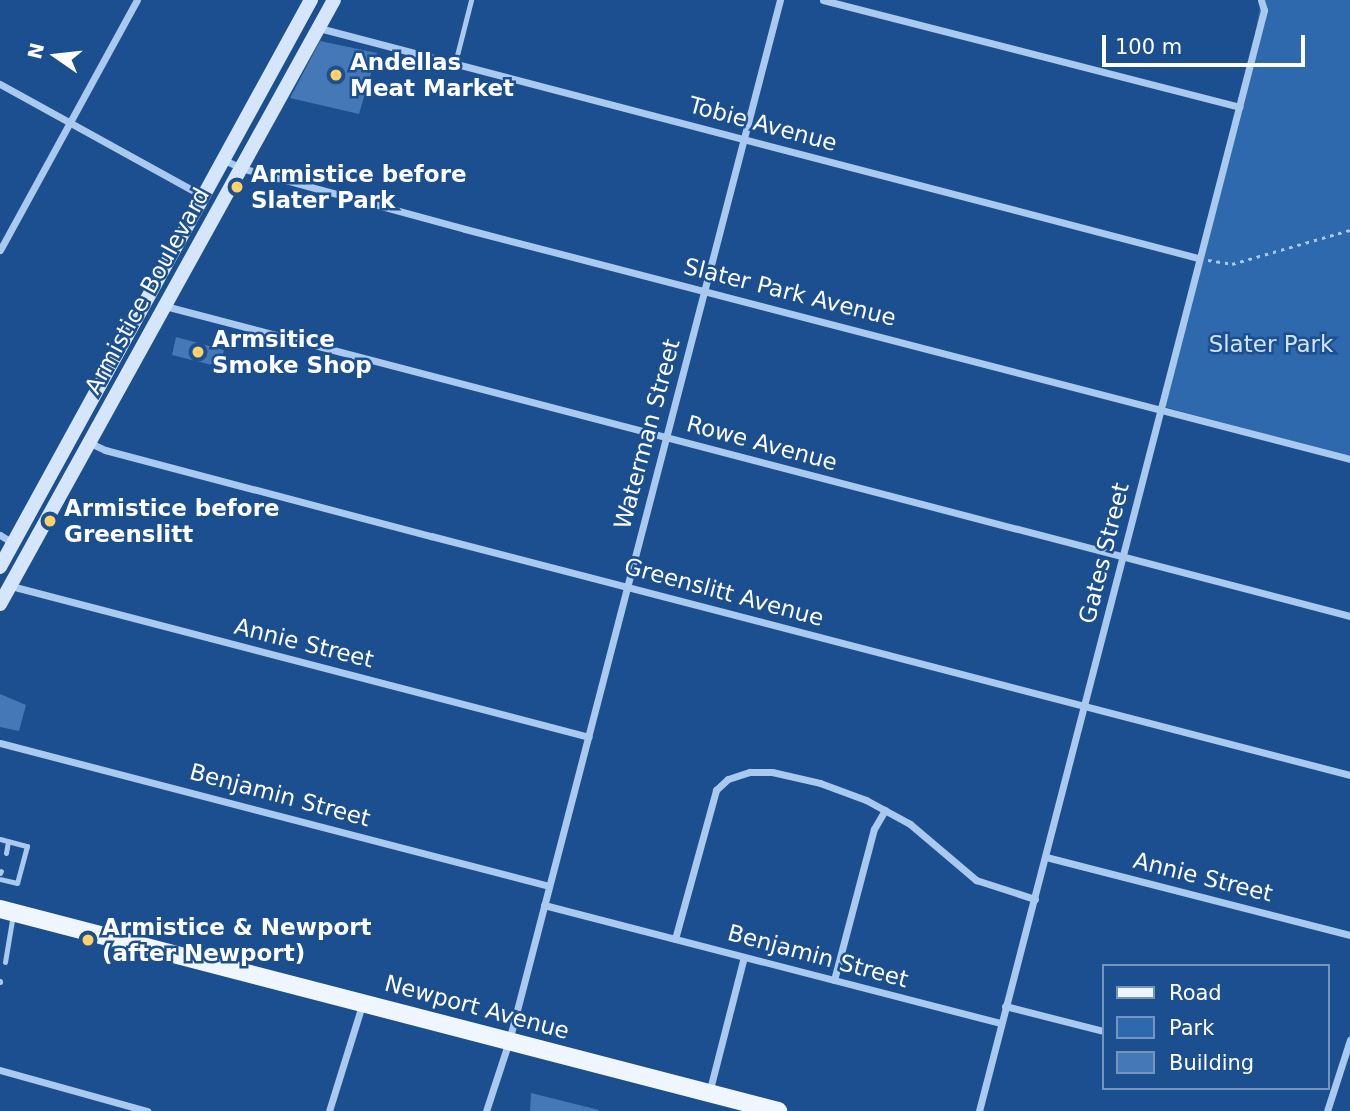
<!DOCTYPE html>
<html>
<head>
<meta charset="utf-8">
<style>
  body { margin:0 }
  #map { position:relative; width:1350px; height:1111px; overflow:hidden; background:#1b4f8f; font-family:"DejaVu Sans",sans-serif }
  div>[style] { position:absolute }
  .green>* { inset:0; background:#2e69ad }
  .building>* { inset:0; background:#4478b7 }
  .path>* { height:2.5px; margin-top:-1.25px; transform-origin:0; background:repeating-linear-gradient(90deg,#a9c9ee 0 3.5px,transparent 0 8.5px) }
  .service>* { height:5px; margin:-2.5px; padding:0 2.5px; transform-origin:2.5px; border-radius:2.5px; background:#a9c9ee }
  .minor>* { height:7px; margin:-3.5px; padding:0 3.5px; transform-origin:3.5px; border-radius:3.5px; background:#a9c9ee }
  .secondary>* { height:14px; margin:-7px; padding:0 7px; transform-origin:7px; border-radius:7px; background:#d6e6fa }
  .primary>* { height:18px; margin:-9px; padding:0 9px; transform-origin:9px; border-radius:9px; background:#f0f6ff }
  .dots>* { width:19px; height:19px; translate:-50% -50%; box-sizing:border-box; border:4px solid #1b4f8f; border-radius:50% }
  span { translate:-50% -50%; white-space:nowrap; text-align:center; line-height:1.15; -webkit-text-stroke:5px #1b4f8f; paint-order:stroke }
  .poi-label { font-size:23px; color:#fff; font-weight:700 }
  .left { translate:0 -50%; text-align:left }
  .street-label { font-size:23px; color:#fff }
  .park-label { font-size:23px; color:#cfe3fa }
  .legend { position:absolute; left:1102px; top:964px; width:228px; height:126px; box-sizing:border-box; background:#1b4f8f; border:2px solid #7695bc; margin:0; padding:9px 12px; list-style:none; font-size:21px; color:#fff }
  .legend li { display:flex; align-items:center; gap:14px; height:35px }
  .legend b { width:35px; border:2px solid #7695bc }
  .north { position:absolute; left:21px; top:21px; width:70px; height:70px; -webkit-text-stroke:5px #1b4f8f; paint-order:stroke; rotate:284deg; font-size:19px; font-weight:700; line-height:28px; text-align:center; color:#fff }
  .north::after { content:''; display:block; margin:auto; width:24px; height:32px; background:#fff; clip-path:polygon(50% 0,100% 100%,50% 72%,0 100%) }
  .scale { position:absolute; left:1102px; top:35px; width:203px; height:32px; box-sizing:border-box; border:4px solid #fff; border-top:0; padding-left:9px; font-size:21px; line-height:24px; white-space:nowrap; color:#fff; -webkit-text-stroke:5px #1b4f8f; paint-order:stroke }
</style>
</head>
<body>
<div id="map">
  <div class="green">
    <i style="clip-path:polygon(1261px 0,1350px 0,1350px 457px,1165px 407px,1247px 79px)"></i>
  </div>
  <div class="building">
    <i style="clip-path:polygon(320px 41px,377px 53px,359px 114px,290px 98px)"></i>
    <i style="clip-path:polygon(176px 337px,224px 350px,220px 367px,172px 355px)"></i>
    <i style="clip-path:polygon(0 694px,26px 705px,19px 731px,0 727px)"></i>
    <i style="clip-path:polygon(531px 1093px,599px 1110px,598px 1111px,530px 1111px)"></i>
  </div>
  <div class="path">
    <i style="left:1208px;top:260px;width:24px;rotate:9deg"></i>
    <i style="left:1232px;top:264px;width:123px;rotate:-16.1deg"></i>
  </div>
  <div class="service">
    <i style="left:455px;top:63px;width:65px;rotate:-75.7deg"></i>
    <i style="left:0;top:839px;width:28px;rotate:15deg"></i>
    <i style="left:27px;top:846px;width:38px;rotate:105deg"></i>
    <i style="left:17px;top:883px;width:17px;rotate:-167deg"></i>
    <i style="left:6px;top:853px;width:11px;rotate:-80deg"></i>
    <i style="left:0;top:873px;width:2px;rotate:-63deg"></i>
    <i style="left:5px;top:962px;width:49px;rotate:-80.5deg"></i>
    <i style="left:0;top:982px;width:1px;rotate:-90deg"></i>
  </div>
  <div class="minor">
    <i style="left:823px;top:0;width:430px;rotate:14.4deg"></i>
    <i style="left:319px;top:28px;width:909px;rotate:14.66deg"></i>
    <i style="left:0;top:84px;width:230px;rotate:28.9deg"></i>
    <i style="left:222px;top:159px;width:21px;rotate:25deg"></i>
    <i style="left:241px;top:168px;width:232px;rotate:15.2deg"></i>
    <i style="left:465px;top:229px;width:914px;rotate:14.57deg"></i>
    <i style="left:0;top:250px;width:285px;rotate:-61.3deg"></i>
    <i style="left:165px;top:306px;width:1225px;rotate:14.66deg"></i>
    <i style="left:90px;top:443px;width:17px;rotate:25deg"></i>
    <i style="left:105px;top:450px;width:337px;rotate:14.8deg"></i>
    <i style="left:431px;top:536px;width:950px;rotate:14.58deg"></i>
    <i style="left:0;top:535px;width:15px;rotate:32deg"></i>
    <i style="left:11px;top:586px;width:597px;rotate:14.64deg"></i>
    <i style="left:0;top:743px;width:567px;rotate:14.6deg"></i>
    <i style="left:1046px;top:857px;width:314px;rotate:14.4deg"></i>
    <i style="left:544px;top:905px;width:472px;rotate:14.5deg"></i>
    <i style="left:675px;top:939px;width:155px;rotate:-74.6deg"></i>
    <i style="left:716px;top:790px;width:16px;rotate:-43deg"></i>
    <i style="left:728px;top:779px;width:23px;rotate:-18deg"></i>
    <i style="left:750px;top:772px;width:22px"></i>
    <i style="left:772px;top:772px;width:49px;rotate:12.9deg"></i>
    <i style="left:820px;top:783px;width:49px;rotate:20.3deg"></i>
    <i style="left:866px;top:800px;width:50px;rotate:28.6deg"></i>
    <i style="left:910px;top:824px;width:87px;rotate:40.3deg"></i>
    <i style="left:976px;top:880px;width:62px;rotate:17.9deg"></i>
    <i style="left:834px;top:980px;width:156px;rotate:-75.2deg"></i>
    <i style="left:874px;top:829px;width:22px;rotate:-60deg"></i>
    <i style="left:1005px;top:1006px;width:101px;rotate:14.3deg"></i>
    <i style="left:0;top:1070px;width:153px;rotate:15.6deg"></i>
    <i style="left:709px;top:1093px;width:140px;rotate:-75.6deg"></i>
    <i style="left:329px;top:1111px;width:111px;rotate:-72.7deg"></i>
    <i style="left:486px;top:1111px;width:74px;rotate:-71.8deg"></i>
    <i style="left:509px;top:1041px;width:1076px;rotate:-75.41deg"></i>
    <i style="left:979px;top:1111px;width:1037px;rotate:-75.48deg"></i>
    <i style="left:1239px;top:107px;width:100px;rotate:-75.5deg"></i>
    <i style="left:1264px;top:10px;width:10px;rotate:-107deg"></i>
    <i style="left:1327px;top:1111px;width:75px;rotate:-72.1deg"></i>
  </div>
  <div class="secondary">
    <i style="left:0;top:567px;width:647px;rotate:-61.26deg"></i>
    <i style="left:0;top:604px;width:690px;rotate:-61.06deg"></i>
  </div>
  <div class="primary">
    <i style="left:0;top:909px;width:804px;rotate:14.55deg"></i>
  </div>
  <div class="dots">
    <i style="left:336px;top:75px;background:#ffd166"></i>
    <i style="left:237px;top:187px;background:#ffd166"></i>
    <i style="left:198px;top:352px;background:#ffd166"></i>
    <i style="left:50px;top:521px;background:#ffd166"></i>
    <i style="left:88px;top:940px;background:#ffd166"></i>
  </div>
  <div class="poi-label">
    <span class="left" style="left:350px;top:75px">Andellas<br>Meat Market</span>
    <span class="left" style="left:251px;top:187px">Armistice before<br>Slater Park</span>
    <span class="left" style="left:212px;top:352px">Armsitice<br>Smoke Shop</span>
    <span class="left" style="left:64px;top:521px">Armistice before<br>Greenslitt</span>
    <span class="left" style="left:102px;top:940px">Armistice &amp; Newport<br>(after Newport)</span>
  </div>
  <div class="street-label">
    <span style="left:763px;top:124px;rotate:15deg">Tobie Avenue</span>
    <span style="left:147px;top:291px;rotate:-61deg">Armistice Boulevard</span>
    <span style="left:790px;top:292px;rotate:14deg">Slater Park Avenue</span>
    <span style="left:647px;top:434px;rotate:-75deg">Waterman Street</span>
    <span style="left:762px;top:443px;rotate:15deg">Rowe Avenue</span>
    <span style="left:1104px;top:553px;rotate:-76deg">Gates Street</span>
    <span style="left:724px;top:592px;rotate:15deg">Greenslitt Avenue</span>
    <span style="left:304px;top:643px;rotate:14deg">Annie Street</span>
    <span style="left:280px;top:795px;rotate:15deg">Benjamin Street</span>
    <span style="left:1203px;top:877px;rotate:14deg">Annie Street</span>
    <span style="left:818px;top:956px;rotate:15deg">Benjamin Street</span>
    <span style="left:477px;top:1007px;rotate:15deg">Newport Avenue</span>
  </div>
  <div class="park-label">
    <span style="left:1271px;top:344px">Slater Park</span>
  </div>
  <ul class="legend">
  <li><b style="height:9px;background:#f0f6ff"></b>Road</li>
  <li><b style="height:19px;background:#2e69ad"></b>Park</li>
  <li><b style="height:19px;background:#4478b7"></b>Building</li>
  </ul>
  <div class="north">N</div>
  <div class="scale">100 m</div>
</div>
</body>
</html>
